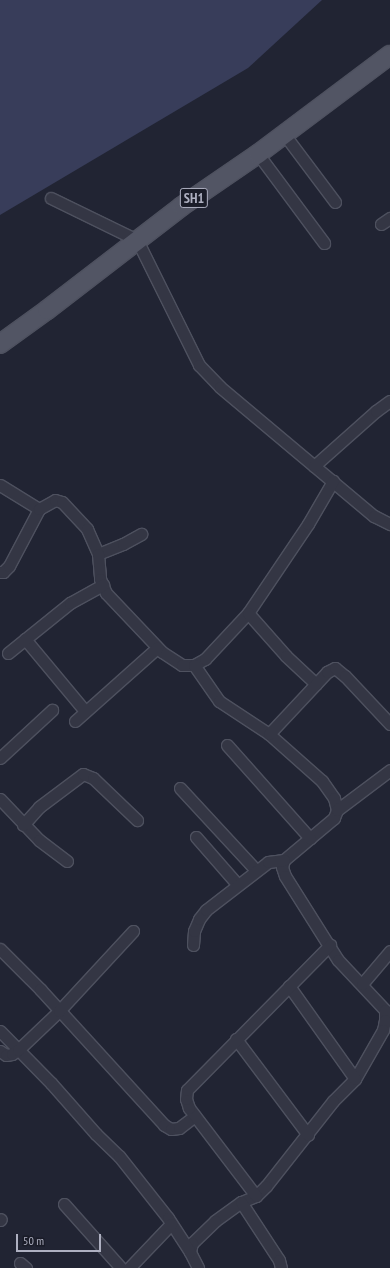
<!DOCTYPE html>
<html>
<head>
<meta charset="utf-8">
<style>
  body { margin:0 }
  #map { position:relative; width:390px; height:1268px; overflow:hidden; background:#212433; font-family:"PT Sans Narrow",sans-serif }
  div>[style] { position:absolute }
  .water>* { inset:0; background:#383d5a }
  .roads { filter:drop-shadow(1px 0 #4e515f) drop-shadow(-1px 0 #4e515f) drop-shadow(0 1px #4e515f) drop-shadow(0 -1px #4e515f) }
  .minor>* { height:11px; margin:-5.5px; padding:0 5.5px; transform-origin:5.5px; border-radius:5.5px; background:#343644 }
  .primary>* { height:18px; margin:-9px; padding:0 9px; transform-origin:9px; border-radius:9px; background:#525564 }
  span { translate:-50% -50%; white-space:nowrap; text-align:center; line-height:1.15; -webkit-text-stroke:4px #1a1c28; paint-order:stroke }
  .shield-label span { padding:1px 3px; background:#1a1c28; border:1px solid; border-radius:3px; -webkit-text-stroke-width:0 }
  .shield-label { font-size:14px; color:#aeb0c1; font-weight:700 }
  .scale { position:absolute; left:16px; top:1234px; width:85px; height:18px; box-sizing:border-box; border:2px solid #aeb0c1; border-top:0; padding-left:5px; font-size:12px; line-height:14px; white-space:nowrap; color:#aeb0c1; -webkit-text-stroke:3px #1a1c28; paint-order:stroke }
</style>
</head>
<body>
<div id="map">
  <div class="water">
    <i style="clip-path:polygon(0 0,322px 0,248px 68px,0 215px)"></i>
  </div>
  <div class="roads">
    <div class="minor">
      <i style="left:284px;top:134px;width:85px;rotate:53.1deg"></i>
      <i style="left:258px;top:154px;width:111px;rotate:53.4deg"></i>
      <i style="left:51px;top:198px;width:96px;rotate:26deg"></i>
      <i style="left:137px;top:240px;width:140px;rotate:63.6deg"></i>
      <i style="left:199px;top:365px;width:30px;rotate:46deg"></i>
      <i style="left:220px;top:387px;width:201px;rotate:40deg"></i>
      <i style="left:374px;top:516px;width:18px;rotate:27deg"></i>
      <i style="left:381px;top:224px;width:11px;rotate:-34deg"></i>
      <i style="left:314px;top:466px;width:83px;rotate:-41.6deg"></i>
      <i style="left:376px;top:411px;width:17px;rotate:-36deg"></i>
      <i style="left:0;top:485px;width:46px;rotate:31.6deg"></i>
      <i style="left:98px;top:554px;width:27px;rotate:-22deg"></i>
      <i style="left:123px;top:544px;width:21px;rotate:-29deg"></i>
      <i style="left:0;top:572px;width:3px"></i>
      <i style="left:3px;top:572px;width:8px;rotate:-45deg"></i>
      <i style="left:9px;top:566px;width:64px;rotate:-62.2deg"></i>
      <i style="left:39px;top:509px;width:18px;rotate:-29deg"></i>
      <i style="left:55px;top:500px;width:7px;rotate:16deg"></i>
      <i style="left:62px;top:502px;width:37px;rotate:47deg"></i>
      <i style="left:87px;top:529px;width:27px;rotate:66deg"></i>
      <i style="left:98px;top:554px;width:25px;rotate:85deg"></i>
      <i style="left:100px;top:579px;width:15px;rotate:67deg"></i>
      <i style="left:106px;top:593px;width:81px;rotate:46.5deg"></i>
      <i style="left:162px;top:652px;width:24px;rotate:33deg"></i>
      <i style="left:182px;top:665px;width:12px"></i>
      <i style="left:194px;top:665px;width:13px;rotate:-29deg"></i>
      <i style="left:205px;top:659px;width:63px;rotate:-46.9deg"></i>
      <i style="left:248px;top:613px;width:107px;rotate:-56deg"></i>
      <i style="left:308px;top:524px;width:50px;rotate:-59.8deg"></i>
      <i style="left:248px;top:613px;width:57px;rotate:48.5deg"></i>
      <i style="left:286px;top:656px;width:41px;rotate:43deg"></i>
      <i style="left:25px;top:639px;width:94px;rotate:50.2deg"></i>
      <i style="left:8px;top:653px;width:80px;rotate:-38.9deg"></i>
      <i style="left:70px;top:603px;width:38px;rotate:-29deg"></i>
      <i style="left:194px;top:665px;width:44px;rotate:55.2deg"></i>
      <i style="left:219px;top:701px;width:60px;rotate:33.4deg"></i>
      <i style="left:269px;top:734px;width:71px;rotate:41.6deg"></i>
      <i style="left:322px;top:781px;width:21px;rotate:55deg"></i>
      <i style="left:334px;top:798px;width:12px;rotate:76deg"></i>
      <i style="left:337px;top:810px;width:9px;rotate:111deg"></i>
      <i style="left:334px;top:818px;width:65px;rotate:140deg"></i>
      <i style="left:284px;top:860px;width:7px;rotate:106deg"></i>
      <i style="left:282px;top:867px;width:9px;rotate:72deg"></i>
      <i style="left:285px;top:876px;width:99px;rotate:57.8deg"></i>
      <i style="left:338px;top:960px;width:69px;rotate:46.8deg"></i>
      <i style="left:385px;top:1010px;width:10px;rotate:90deg"></i>
      <i style="left:385px;top:1020px;width:10px;rotate:101deg"></i>
      <i style="left:383px;top:1030px;width:56px;rotate:119.7deg"></i>
      <i style="left:355px;top:1079px;width:31px;rotate:135deg"></i>
      <i style="left:333px;top:1101px;width:108px;rotate:128.2deg"></i>
      <i style="left:266px;top:1186px;width:14px;rotate:135deg"></i>
      <i style="left:256px;top:1196px;width:16px;rotate:158deg"></i>
      <i style="left:241px;top:1202px;width:32px;rotate:144deg"></i>
      <i style="left:215px;top:1221px;width:32px;rotate:136deg"></i>
      <i style="left:192px;top:1243px;width:9px;rotate:103deg"></i>
      <i style="left:190px;top:1252px;width:18px;rotate:63deg"></i>
      <i style="left:75px;top:721px;width:110px;rotate:-41.7deg"></i>
      <i style="left:269px;top:734px;width:85px;rotate:-46.9deg"></i>
      <i style="left:327px;top:672px;width:9px;rotate:-27deg"></i>
      <i style="left:335px;top:668px;width:13px;rotate:39deg"></i>
      <i style="left:345px;top:676px;width:66px;rotate:46.8deg"></i>
      <i style="left:227px;top:745px;width:125px;rotate:48.3deg"></i>
      <i style="left:0;top:758px;width:71px;rotate:-42.7deg"></i>
      <i style="left:180px;top:788px;width:112px;rotate:47.2deg"></i>
      <i style="left:0;top:799px;width:57px;rotate:46.4deg"></i>
      <i style="left:39px;top:840px;width:35px;rotate:37deg"></i>
      <i style="left:337px;top:810px;width:66px;rotate:-37deg"></i>
      <i style="left:23px;top:825px;width:24px;rotate:-48deg"></i>
      <i style="left:39px;top:807px;width:55px;rotate:-36.9deg"></i>
      <i style="left:83px;top:774px;width:11px;rotate:22deg"></i>
      <i style="left:93px;top:778px;width:61px;rotate:43.7deg"></i>
      <i style="left:196px;top:837px;width:62px;rotate:48.9deg"></i>
      <i style="left:193px;top:945px;width:14px;rotate:-86deg"></i>
      <i style="left:194px;top:931px;width:13px;rotate:-67deg"></i>
      <i style="left:199px;top:919px;width:11px;rotate:-52deg"></i>
      <i style="left:206px;top:910px;width:78px;rotate:-37.7deg"></i>
      <i style="left:268px;top:862px;width:16px;rotate:-7deg"></i>
      <i style="left:0;top:949px;width:57px;rotate:45deg"></i>
      <i style="left:40px;top:989px;width:184px;rotate:47.6deg"></i>
      <i style="left:164px;top:1125px;width:8px;rotate:30deg"></i>
      <i style="left:171px;top:1129px;width:8px;rotate:-7deg"></i>
      <i style="left:179px;top:1128px;width:20px;rotate:-37deg"></i>
      <i style="left:362px;top:984px;width:43px;rotate:-49.7deg"></i>
      <i style="left:289px;top:986px;width:114px;rotate:54.6deg"></i>
      <i style="left:0;top:1031px;width:73px;rotate:45.6deg"></i>
      <i style="left:51px;top:1083px;width:68px;rotate:48.6deg"></i>
      <i style="left:96px;top:1134px;width:32px;rotate:44deg"></i>
      <i style="left:119px;top:1156px;width:79px;rotate:51.7deg"></i>
      <i style="left:168px;top:1218px;width:40px;rotate:57.1deg"></i>
      <i style="left:236px;top:1039px;width:120px;rotate:53.1deg"></i>
      <i style="left:0;top:1051px;width:7px;rotate:34deg"></i>
      <i style="left:6px;top:1055px;width:6px;rotate:-9deg"></i>
      <i style="left:12px;top:1054px;width:7px;rotate:-34deg"></i>
      <i style="left:18px;top:1050px;width:57px;rotate:-43.6deg"></i>
      <i style="left:59px;top:1011px;width:109px;rotate:-47.2deg"></i>
      <i style="left:256px;top:1196px;width:111px;rotate:-127.3deg"></i>
      <i style="left:189px;top:1108px;width:9px;rotate:-108deg"></i>
      <i style="left:186px;top:1099px;width:9px;rotate:-84deg"></i>
      <i style="left:187px;top:1090px;width:204px;rotate:-45.4deg"></i>
      <i style="left:241px;top:1202px;width:69px;rotate:56.8deg"></i>
      <i style="left:279px;top:1260px;width:8px;rotate:76deg"></i>
      <i style="left:64px;top:1204px;width:86px;rotate:48.3deg"></i>
      <i style="left:0;top:1220px;width:1px;rotate:-45deg"></i>
      <i style="left:20px;top:1263px;width:8px;rotate:40deg"></i>
      <i style="left:129px;top:1268px;width:61px;rotate:-46.3deg"></i>
    </div>
    <div class="primary">
      <i style="left:0;top:344px;width:58px;rotate:-35.9deg"></i>
      <i style="left:47px;top:310px;width:170px;rotate:-37.6deg"></i>
      <i style="left:182px;top:206px;width:92px;rotate:-34.4deg"></i>
      <i style="left:258px;top:154px;width:165px;rotate:-36.9deg"></i>
    </div>
  </div>
  <div class="shield-label">
    <span style="left:194px;top:198px">SH1</span>
  </div>
  <div class="scale">50 m</div>
</div>
</body>
</html>
